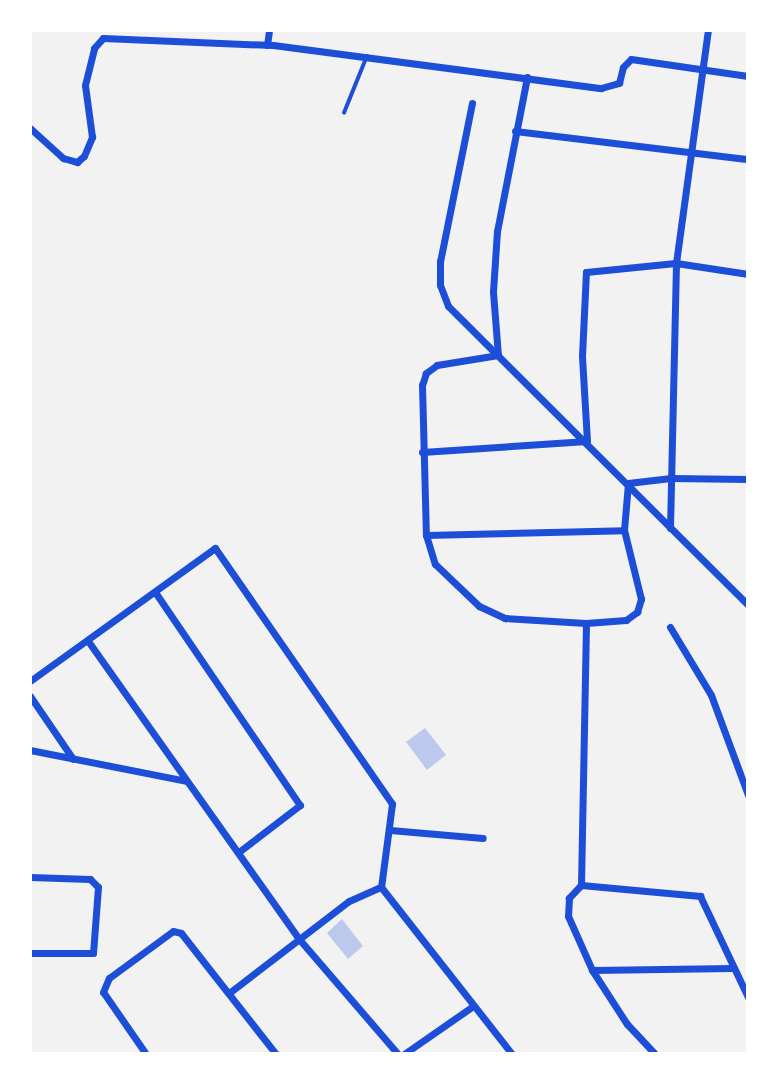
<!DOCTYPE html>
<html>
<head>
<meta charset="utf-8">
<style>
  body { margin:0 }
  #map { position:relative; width:778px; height:1084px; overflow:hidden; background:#f2f2f2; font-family:Helvetica,sans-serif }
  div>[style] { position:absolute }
  .building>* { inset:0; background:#bdc9ec }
  .service>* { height:3.5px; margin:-1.75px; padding:0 1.75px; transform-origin:1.75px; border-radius:1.75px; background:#1d4ed8 }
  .minor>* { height:7px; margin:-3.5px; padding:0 3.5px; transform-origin:3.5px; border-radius:3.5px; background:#1d4ed8 }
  span { translate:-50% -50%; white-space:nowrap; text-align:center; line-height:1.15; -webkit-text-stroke:5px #fff; paint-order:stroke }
  .frame { position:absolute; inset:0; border:32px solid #fff; pointer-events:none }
</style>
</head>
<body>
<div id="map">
  <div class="building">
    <i style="clip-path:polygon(425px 728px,446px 755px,427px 770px,406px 742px)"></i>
    <i style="clip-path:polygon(342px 919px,363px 946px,348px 959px,327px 933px)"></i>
  </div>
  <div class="service">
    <i style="left:344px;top:113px;width:61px;rotate:-68deg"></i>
  </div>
  <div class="minor">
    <i style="left:267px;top:45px;width:15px;rotate:-82deg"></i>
    <i style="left:527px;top:77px;width:157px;rotate:101deg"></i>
    <i style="left:497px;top:231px;width:61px;rotate:93.8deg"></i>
    <i style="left:493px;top:292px;width:63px;rotate:85.5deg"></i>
    <i style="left:498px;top:355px;width:62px;rotate:170.7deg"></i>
    <i style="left:437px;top:365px;width:14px;rotate:144deg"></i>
    <i style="left:426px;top:373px;width:13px;rotate:108deg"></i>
    <i style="left:422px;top:385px;width:150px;rotate:88.5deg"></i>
    <i style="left:426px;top:535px;width:30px;rotate:73deg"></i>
    <i style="left:435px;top:564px;width:61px;rotate:43.7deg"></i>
    <i style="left:479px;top:606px;width:29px;rotate:25deg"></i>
    <i style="left:505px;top:618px;width:81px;rotate:3.5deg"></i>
    <i style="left:586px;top:623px;width:40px;rotate:-4.3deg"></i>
    <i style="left:626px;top:620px;width:14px;rotate:-36deg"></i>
    <i style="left:637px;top:612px;width:14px;rotate:-73deg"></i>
    <i style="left:641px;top:599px;width:71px;rotate:-103.8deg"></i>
    <i style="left:624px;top:530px;width:47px;rotate:-85.1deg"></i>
    <i style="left:628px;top:483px;width:43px;rotate:-6.6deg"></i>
    <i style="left:671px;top:478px;width:77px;rotate:0.7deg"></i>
    <i style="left:472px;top:103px;width:161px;rotate:101.4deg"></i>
    <i style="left:440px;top:261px;width:24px;rotate:90deg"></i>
    <i style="left:440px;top:285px;width:22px;rotate:69deg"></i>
    <i style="left:448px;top:306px;width:424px;rotate:44.9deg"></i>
    <i style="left:30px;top:128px;width:45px;rotate:42.3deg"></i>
    <i style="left:63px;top:158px;width:15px;rotate:16deg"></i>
    <i style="left:77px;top:162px;width:9px;rotate:-41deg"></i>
    <i style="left:84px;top:156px;width:21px;rotate:-67deg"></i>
    <i style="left:92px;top:137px;width:52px;rotate:-97.7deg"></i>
    <i style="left:85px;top:85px;width:38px;rotate:-76deg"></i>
    <i style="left:94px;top:48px;width:13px;rotate:-48deg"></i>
    <i style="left:103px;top:38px;width:170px;rotate:2.4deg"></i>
    <i style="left:273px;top:45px;width:331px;rotate:7.5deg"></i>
    <i style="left:601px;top:88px;width:19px;rotate:-16deg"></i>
    <i style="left:619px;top:83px;width:16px;rotate:-76deg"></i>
    <i style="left:623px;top:67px;width:11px;rotate:-45deg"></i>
    <i style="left:631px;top:59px;width:118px;rotate:8.3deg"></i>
    <i style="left:515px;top:131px;width:235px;rotate:6.9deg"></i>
    <i style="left:422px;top:452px;width:165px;rotate:-3.8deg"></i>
    <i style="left:587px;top:441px;width:85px;rotate:-93.4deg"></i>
    <i style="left:582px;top:356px;width:84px;rotate:-87.3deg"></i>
    <i style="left:586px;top:272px;width:90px;rotate:-5.7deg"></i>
    <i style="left:676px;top:263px;width:73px;rotate:8.7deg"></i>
    <i style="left:670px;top:528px;width:265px;rotate:-88.7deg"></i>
    <i style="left:676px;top:263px;width:235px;rotate:-82.2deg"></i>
    <i style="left:426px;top:535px;width:198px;rotate:-1.4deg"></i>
    <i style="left:155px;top:592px;width:258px;rotate:55.8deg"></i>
    <i style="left:300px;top:805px;width:76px;rotate:142.5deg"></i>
    <i style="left:670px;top:627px;width:79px;rotate:58.9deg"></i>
    <i style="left:711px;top:695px;width:107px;rotate:69.7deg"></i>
    <i style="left:88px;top:641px;width:365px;rotate:54.7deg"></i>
    <i style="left:299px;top:939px;width:152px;rotate:49.3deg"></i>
    <i style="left:30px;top:681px;width:228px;rotate:-35.7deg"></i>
    <i style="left:215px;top:548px;width:311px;rotate:55.3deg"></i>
    <i style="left:392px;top:804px;width:84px;rotate:97.5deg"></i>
    <i style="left:30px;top:696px;width:76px;rotate:55.7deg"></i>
    <i style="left:30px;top:750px;width:159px;rotate:11.2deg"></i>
    <i style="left:390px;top:830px;width:93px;rotate:4.9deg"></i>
    <i style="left:30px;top:877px;width:60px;rotate:1.9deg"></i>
    <i style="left:90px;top:879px;width:11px;rotate:45deg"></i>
    <i style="left:98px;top:887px;width:66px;rotate:94.3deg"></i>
    <i style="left:93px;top:953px;width:63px;rotate:180deg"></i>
    <i style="left:581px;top:885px;width:262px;rotate:-88.9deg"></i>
    <i style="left:581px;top:885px;width:120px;rotate:5.3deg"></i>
    <i style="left:700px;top:896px;width:112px;rotate:64.6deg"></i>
    <i style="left:581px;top:885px;width:18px;rotate:133deg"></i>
    <i style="left:569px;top:898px;width:18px;rotate:93deg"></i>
    <i style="left:568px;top:916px;width:59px;rotate:66deg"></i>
    <i style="left:592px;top:970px;width:64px;rotate:57.1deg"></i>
    <i style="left:627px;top:1024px;width:41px;rotate:47deg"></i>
    <i style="left:381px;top:887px;width:212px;rotate:51.9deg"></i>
    <i style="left:592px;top:970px;width:141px;rotate:-0.8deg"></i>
    <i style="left:229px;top:993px;width:151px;rotate:-37.5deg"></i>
    <i style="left:349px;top:901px;width:35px;rotate:-24deg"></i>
    <i style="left:146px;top:1054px;width:75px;rotate:-124.7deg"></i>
    <i style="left:103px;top:992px;width:15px;rotate:-67deg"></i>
    <i style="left:109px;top:978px;width:79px;rotate:-36.3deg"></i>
    <i style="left:173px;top:931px;width:8px;rotate:14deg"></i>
    <i style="left:181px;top:933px;width:154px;rotate:51.9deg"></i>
    <i style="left:404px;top:1054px;width:84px;rotate:-34.8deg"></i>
  </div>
  <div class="frame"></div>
</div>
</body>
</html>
